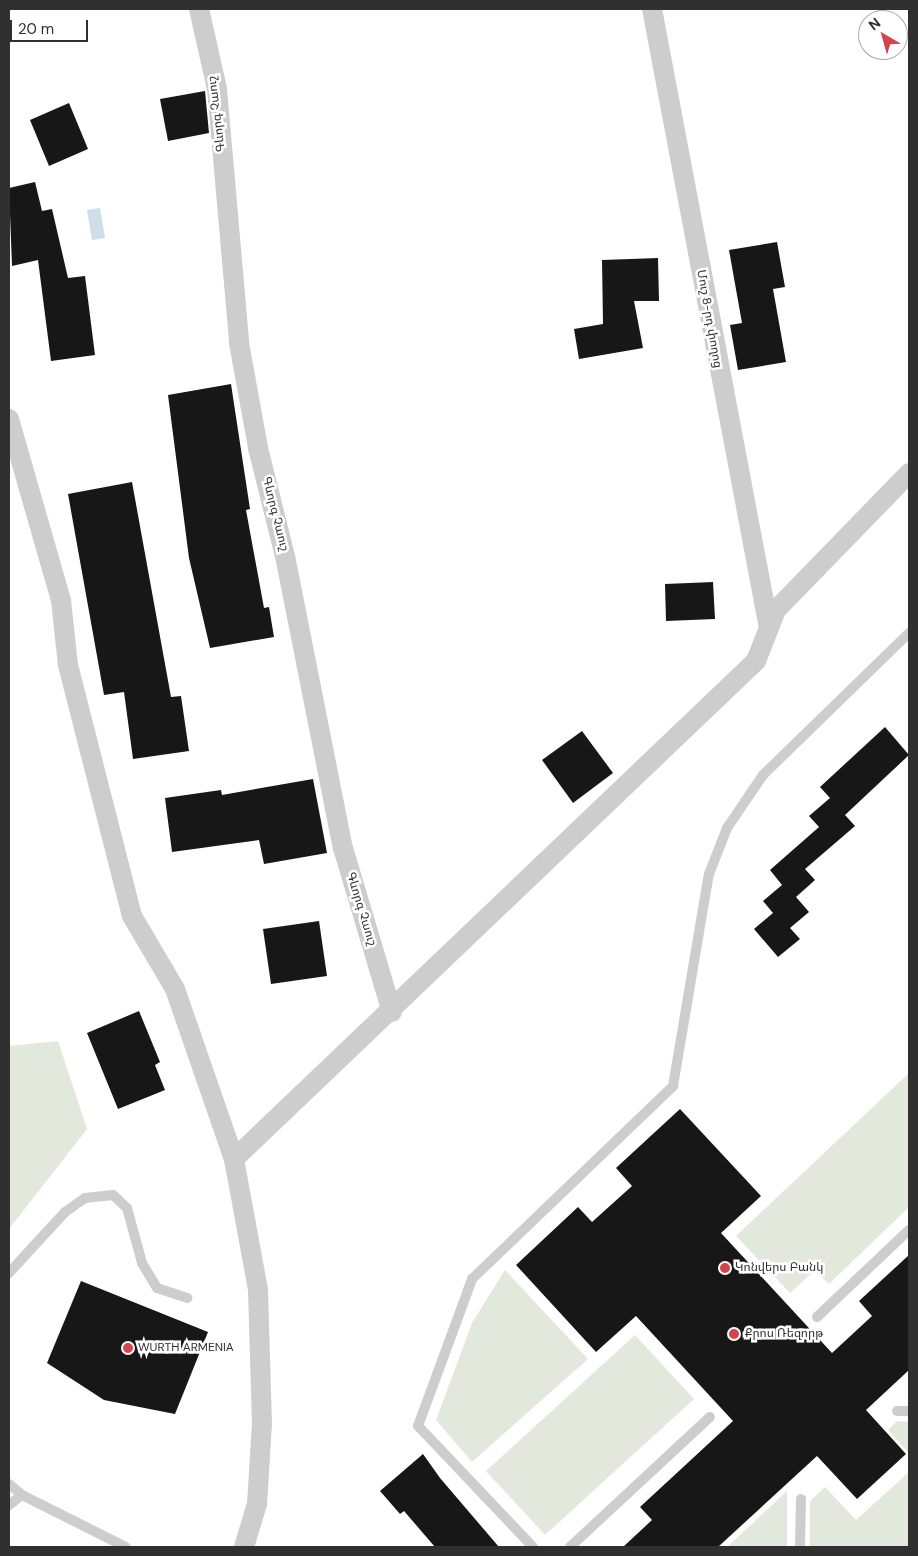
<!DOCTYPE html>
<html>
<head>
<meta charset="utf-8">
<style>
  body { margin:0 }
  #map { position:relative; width:918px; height:1556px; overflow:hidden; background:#fff; font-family:"DM Sans","Noto Sans Armenian",sans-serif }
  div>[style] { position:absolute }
  .green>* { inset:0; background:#e3e8dc }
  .water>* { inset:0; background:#cddee9 }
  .building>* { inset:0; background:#171717 }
  .service>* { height:10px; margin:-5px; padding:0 5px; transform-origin:5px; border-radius:5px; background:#cdcdcd }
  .minor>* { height:20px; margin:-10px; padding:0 10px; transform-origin:10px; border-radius:10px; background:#cdcdcd }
  .dots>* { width:14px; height:14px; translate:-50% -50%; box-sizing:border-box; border:2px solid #fff; border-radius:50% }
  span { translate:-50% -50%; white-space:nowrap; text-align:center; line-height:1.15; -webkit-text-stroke:5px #fff; paint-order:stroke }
  .street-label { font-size:12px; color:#303030 }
  .poi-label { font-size:12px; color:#303030 }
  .left { translate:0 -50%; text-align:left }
  .frame { position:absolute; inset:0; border:10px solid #303030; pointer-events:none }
  .north { position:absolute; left:858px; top:10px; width:50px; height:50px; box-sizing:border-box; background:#fff; border:1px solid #acacac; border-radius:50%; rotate:322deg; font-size:14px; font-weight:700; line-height:20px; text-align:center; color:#303030 }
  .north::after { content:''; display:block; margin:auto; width:18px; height:22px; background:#d5444d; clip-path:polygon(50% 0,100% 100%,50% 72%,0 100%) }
  .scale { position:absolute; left:10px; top:20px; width:78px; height:22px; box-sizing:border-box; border:2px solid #303030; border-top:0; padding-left:6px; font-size:15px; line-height:18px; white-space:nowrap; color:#303030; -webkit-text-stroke:4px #fff; paint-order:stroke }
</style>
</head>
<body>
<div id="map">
  <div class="green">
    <i style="clip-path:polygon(58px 1041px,87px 1129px,9px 1229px,9px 1046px)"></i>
    <i style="clip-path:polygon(909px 1073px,909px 1207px,829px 1284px,815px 1270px,790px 1293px,736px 1236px)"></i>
    <i style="clip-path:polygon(505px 1270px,588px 1359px,472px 1462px,436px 1420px,472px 1323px)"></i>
    <i style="clip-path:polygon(635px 1335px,694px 1399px,545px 1535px,486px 1471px)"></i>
    <i style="clip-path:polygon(897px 1421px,909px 1422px,909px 1453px,888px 1430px)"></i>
    <i style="clip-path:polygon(909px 1472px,909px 1547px,810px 1547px,810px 1501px,825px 1487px,856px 1520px)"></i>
    <i style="clip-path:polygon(787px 1491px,787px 1547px,727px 1547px)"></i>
  </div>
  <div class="water">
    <i style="clip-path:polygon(100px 208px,105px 238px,92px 240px,87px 210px)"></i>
  </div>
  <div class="building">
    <i style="clip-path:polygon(205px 91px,209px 133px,168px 141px,160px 99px)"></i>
    <i style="clip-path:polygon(69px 103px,88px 149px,49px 166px,30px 120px)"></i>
    <i style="clip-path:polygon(35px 182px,42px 211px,52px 209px,68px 278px,85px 276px,95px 355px,51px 361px,38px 260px,12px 266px,9px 188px)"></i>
    <i style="clip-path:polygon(777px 242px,785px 287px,773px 289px,786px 362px,738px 370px,730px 325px,742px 323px,729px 250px)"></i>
    <i style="clip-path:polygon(658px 258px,659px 301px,634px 301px,643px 348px,579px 359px,574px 329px,603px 324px,602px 260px)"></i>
    <i style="clip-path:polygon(231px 384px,250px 509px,246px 510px,264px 608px,269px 607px,274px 637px,210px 648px,189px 558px,168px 395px)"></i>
    <i style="clip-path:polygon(132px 482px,171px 697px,181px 696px,189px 751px,133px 759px,124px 692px,104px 695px,68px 494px)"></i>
    <i style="clip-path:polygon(713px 582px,715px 619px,666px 621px,665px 584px)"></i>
    <i style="clip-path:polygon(885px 727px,909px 755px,845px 815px,855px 826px,805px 869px,815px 880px,796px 897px,809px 912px,790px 928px,800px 939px,778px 957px,754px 929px,773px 913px,763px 901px,782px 885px,770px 870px,819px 827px,809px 816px,830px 798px,820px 787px)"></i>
    <i style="clip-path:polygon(582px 731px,613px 773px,573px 803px,542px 760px)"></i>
    <i style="clip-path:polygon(313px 779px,327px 853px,264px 864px,259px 840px,172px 852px,165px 798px,221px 790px,222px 795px)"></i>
    <i style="clip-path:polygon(319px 921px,327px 976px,271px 984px,263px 929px)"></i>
    <i style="clip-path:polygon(139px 1011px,160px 1062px,155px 1065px,165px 1090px,118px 1109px,87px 1033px)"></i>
    <i style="clip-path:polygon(680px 1109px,761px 1196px,721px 1233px,832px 1353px,872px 1316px,859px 1301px,909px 1255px,909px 1370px,866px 1410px,906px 1454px,857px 1499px,817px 1456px,718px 1547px,623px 1547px,652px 1520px,640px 1507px,733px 1421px,636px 1316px,596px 1352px,516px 1265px,578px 1207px,592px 1222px,632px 1186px,616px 1168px)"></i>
    <i style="clip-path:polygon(81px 1281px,208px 1332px,175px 1414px,104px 1400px,47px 1363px)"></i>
    <i style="clip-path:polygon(423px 1454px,440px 1478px,499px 1547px,435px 1547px,404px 1511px,400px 1514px,380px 1491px)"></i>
  </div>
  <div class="service">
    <i style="left:9px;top:1273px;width:83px;rotate:-47.4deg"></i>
    <i style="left:65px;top:1212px;width:24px;rotate:-35deg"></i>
    <i style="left:85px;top:1198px;width:28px;rotate:-6deg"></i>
    <i style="left:113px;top:1195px;width:19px;rotate:43deg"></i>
    <i style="left:127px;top:1208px;width:57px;rotate:74.7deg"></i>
    <i style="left:142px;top:1263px;width:29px;rotate:59deg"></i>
    <i style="left:157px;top:1288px;width:32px;rotate:18deg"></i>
    <i style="left:817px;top:1317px;width:127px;rotate:-43.4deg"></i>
    <i style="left:897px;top:1411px;width:12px"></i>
    <i style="left:9px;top:1484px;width:17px;rotate:40deg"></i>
    <i style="left:9px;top:1505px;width:16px;rotate:-38deg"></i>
    <i style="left:22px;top:1495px;width:116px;rotate:26.6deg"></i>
    <i style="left:533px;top:1547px;width:167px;rotate:-133.5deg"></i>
    <i style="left:418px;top:1426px;width:157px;rotate:-69.8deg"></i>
    <i style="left:472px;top:1279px;width:279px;rotate:-43.8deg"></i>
    <i style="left:673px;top:1086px;width:215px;rotate:-80.4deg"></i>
    <i style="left:709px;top:874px;width:49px;rotate:-68.6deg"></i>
    <i style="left:727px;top:828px;width:64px;rotate:-55.8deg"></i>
    <i style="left:763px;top:775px;width:204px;rotate:-44.2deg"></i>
    <i style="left:570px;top:1547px;width:191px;rotate:-42.9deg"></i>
    <i style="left:800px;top:1547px;width:48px;rotate:-88.8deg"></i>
  </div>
  <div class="minor">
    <i style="left:199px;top:9px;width:82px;rotate:77.3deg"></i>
    <i style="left:217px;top:89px;width:255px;rotate:85deg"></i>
    <i style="left:239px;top:343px;width:107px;rotate:79.7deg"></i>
    <i style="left:258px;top:448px;width:111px;rotate:76deg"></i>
    <i style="left:285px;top:556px;width:298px;rotate:78.8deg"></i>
    <i style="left:343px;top:848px;width:171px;rotate:73.4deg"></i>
    <i style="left:652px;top:9px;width:630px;rotate:79.3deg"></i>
    <i style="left:9px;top:419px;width:188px;rotate:74deg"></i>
    <i style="left:61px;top:600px;width:65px;rotate:83.9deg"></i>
    <i style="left:68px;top:665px;width:259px;rotate:75.7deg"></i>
    <i style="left:132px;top:916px;width:85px;rotate:59.5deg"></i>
    <i style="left:175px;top:989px;width:180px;rotate:70.9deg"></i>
    <i style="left:234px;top:1159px;width:133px;rotate:79.6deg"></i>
    <i style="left:258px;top:1290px;width:133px;rotate:88.3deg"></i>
    <i style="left:262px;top:1423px;width:81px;rotate:93.5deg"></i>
    <i style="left:257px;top:1504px;width:45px;rotate:106.8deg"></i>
    <i style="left:234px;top:1159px;width:721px;rotate:-43.65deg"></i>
    <i style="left:756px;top:661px;width:55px;rotate:-68.6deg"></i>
    <i style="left:776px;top:610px;width:191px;rotate:-45.8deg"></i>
  </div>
  <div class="dots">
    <i style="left:725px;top:1268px;background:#d5444d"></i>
    <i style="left:734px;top:1334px;background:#d5444d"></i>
    <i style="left:128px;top:1348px;background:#d5444d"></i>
  </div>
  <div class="street-label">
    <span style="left:217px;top:114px;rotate:-97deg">Գևորգ Չաուշ</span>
    <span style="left:709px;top:319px;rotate:80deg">Մուշ 8-րդ փողոց</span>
    <span style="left:275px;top:514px;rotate:76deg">Գևորգ Չաուշ</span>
    <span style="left:361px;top:909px;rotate:73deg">Գևորգ Չաուշ</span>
  </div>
  <div class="poi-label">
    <span class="left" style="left:735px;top:1268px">Կոնվերս Բանկ</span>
    <span class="left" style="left:745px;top:1334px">Քրոս Ռեզորթ</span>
    <span class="left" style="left:138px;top:1348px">WURTH ARMENIA</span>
  </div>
  <div class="frame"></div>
  <div class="north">N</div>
  <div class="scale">20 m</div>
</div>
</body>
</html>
